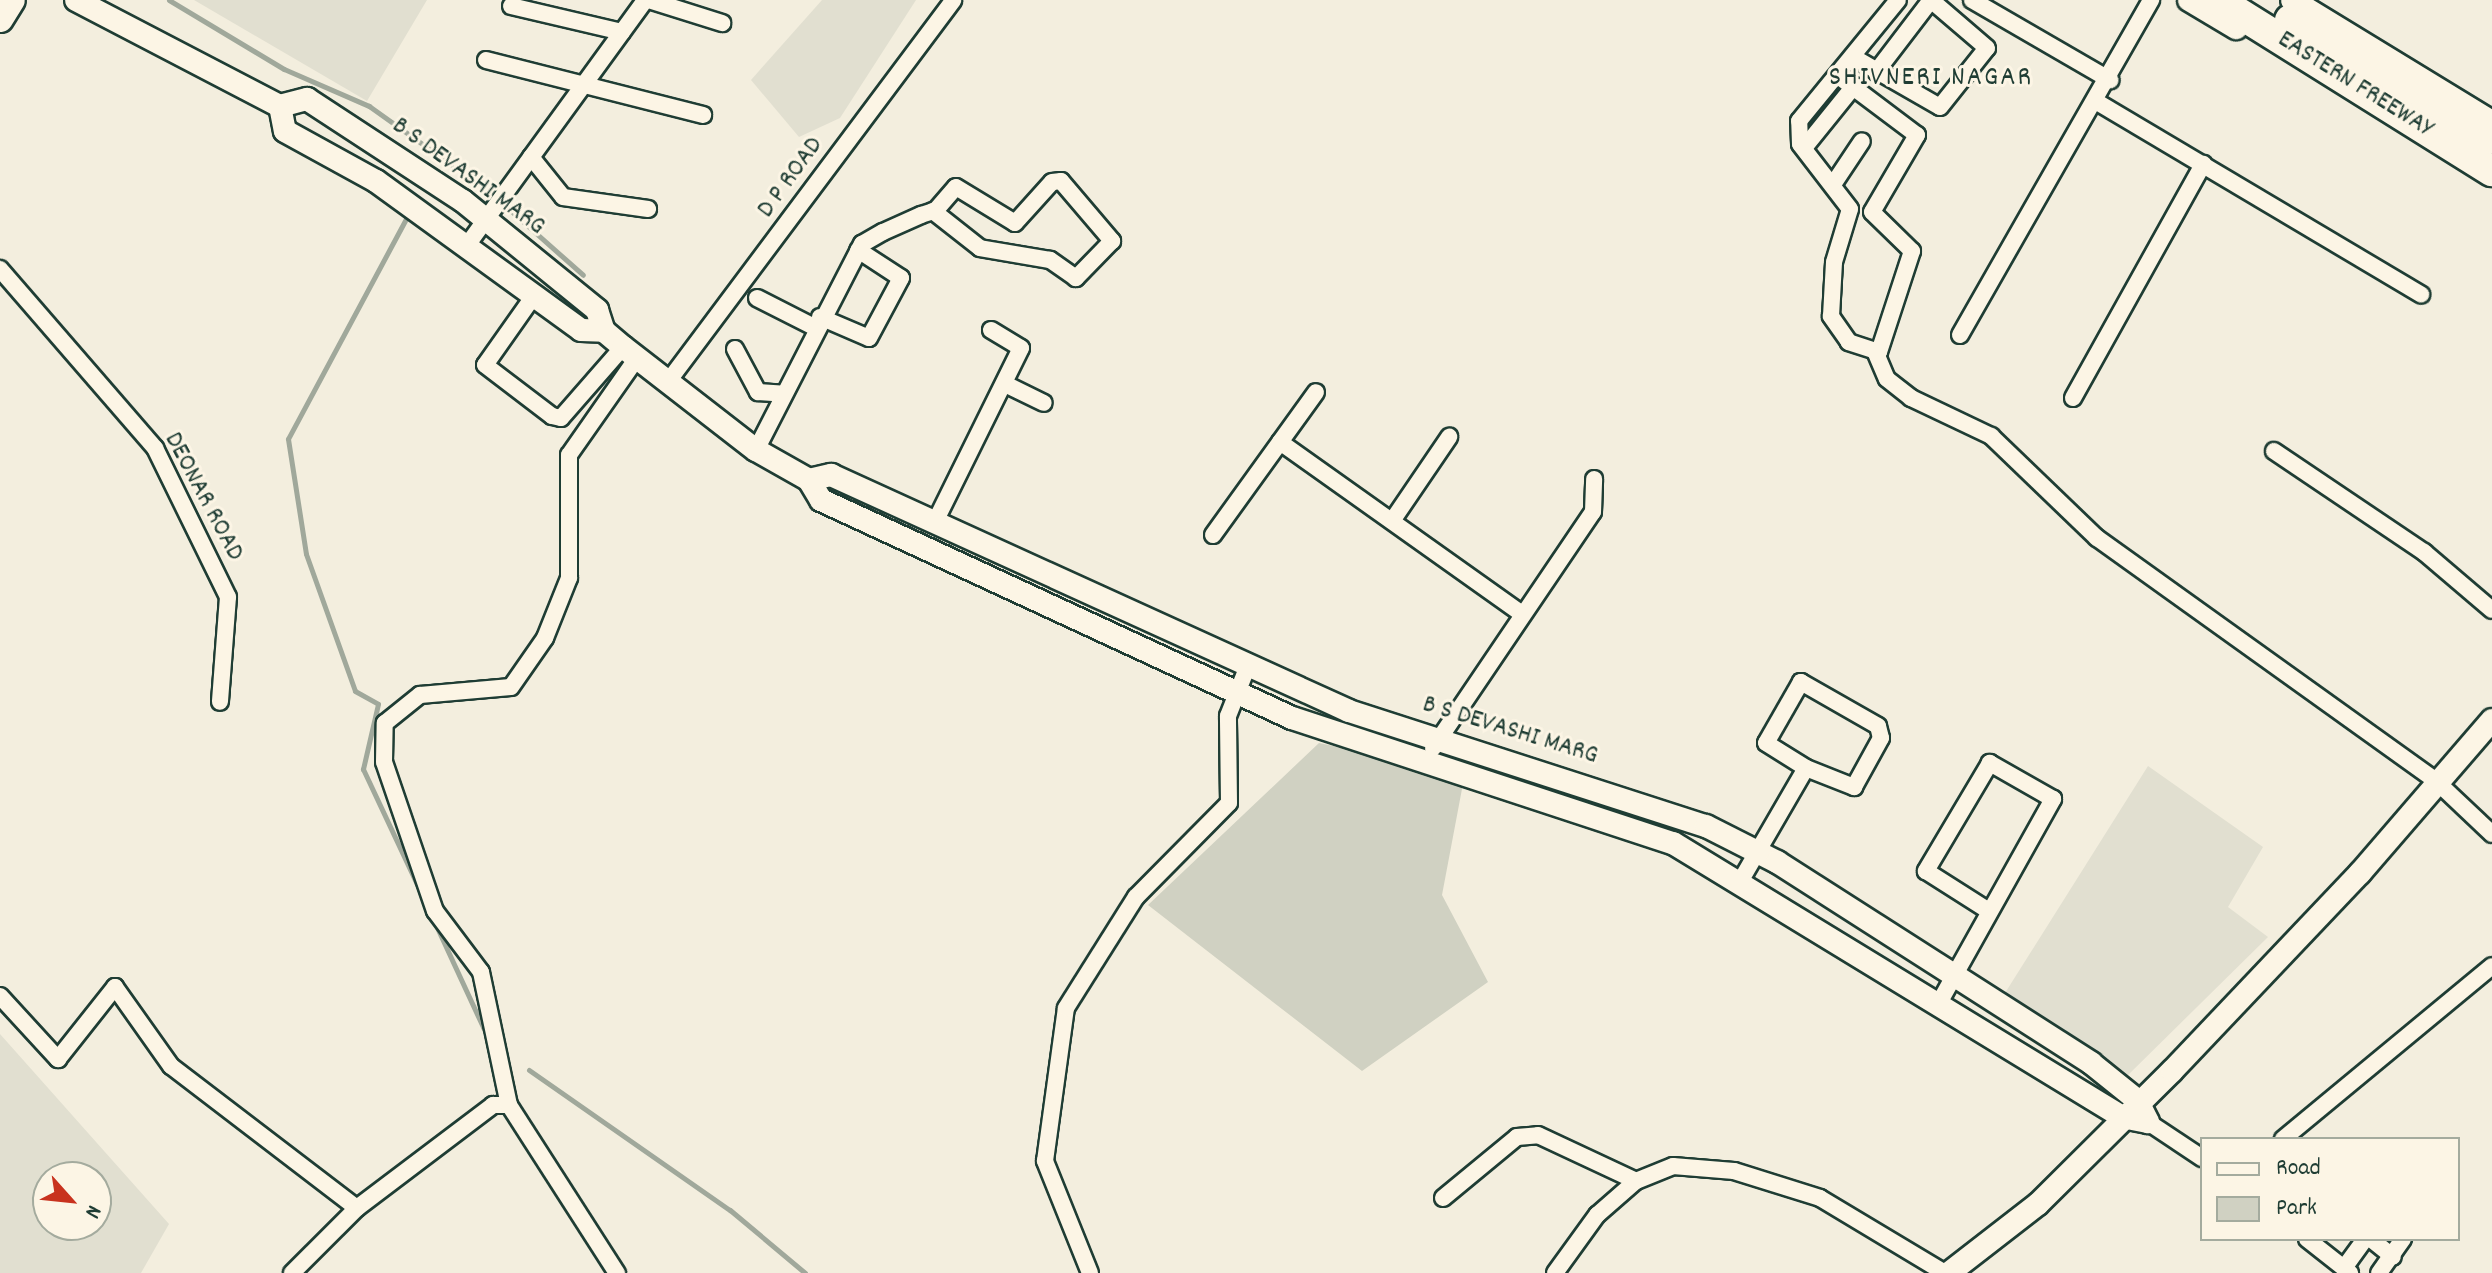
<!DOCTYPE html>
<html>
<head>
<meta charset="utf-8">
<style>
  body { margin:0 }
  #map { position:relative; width:2492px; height:1273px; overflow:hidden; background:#f3eede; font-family:Dekko,sans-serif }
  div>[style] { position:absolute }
  .built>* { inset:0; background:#e1dfd0 }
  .green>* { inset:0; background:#d0d1c2 }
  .stream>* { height:5px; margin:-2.5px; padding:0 2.5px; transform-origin:2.5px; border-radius:2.5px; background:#a0a89b }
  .roads { filter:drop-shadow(2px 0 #1f3d34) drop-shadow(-2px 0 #1f3d34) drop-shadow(0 2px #1f3d34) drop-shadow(0 -2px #1f3d34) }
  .minor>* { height:16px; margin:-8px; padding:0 8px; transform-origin:8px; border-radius:8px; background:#fcf5e5 }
  .secondary>* { height:22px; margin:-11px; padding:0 11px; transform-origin:11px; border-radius:11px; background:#fcf5e5 }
  .trunk>* { height:26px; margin:-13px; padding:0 13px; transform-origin:13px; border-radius:13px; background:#fcf5e5 }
  .motorway>* { height:30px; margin:-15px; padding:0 15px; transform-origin:15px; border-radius:15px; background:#fcf5e5 }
  span { translate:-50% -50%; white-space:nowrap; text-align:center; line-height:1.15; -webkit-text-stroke:6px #fcf5e5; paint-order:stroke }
  .street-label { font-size:26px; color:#1f3d34 }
  .neighbourhood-label { font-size:28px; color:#1f3d34; letter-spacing:2px }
  .legend { position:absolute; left:2200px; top:1137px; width:260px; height:104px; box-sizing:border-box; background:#fcf5e5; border:2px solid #a4ab9e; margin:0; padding:10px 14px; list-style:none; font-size:24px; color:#1f3d34 }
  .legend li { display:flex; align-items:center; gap:16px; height:40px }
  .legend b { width:40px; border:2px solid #a4ab9e }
  .north { position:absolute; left:32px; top:1161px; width:80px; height:80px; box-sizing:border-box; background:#fcf5e5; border:2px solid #a4ab9e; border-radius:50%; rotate:117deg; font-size:22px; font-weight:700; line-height:32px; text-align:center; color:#1f3d34 }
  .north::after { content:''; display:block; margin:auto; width:28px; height:36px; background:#c8321e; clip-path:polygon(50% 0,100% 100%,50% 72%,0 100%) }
</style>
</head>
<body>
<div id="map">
  <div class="built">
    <i style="clip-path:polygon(194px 0,427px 0,367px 101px)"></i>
    <i style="clip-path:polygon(822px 0,916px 0,840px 118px,799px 137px,751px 80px)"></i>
    <i style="clip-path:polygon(2148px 766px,2263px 847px,2228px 907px,2268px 937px,2125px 1078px,2005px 993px)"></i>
    <i style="clip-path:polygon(evenodd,0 1034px,169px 1224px,141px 1273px,0 1273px,0 1034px,48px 1177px,96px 1177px,96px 1225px,48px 1225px,48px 1177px)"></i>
  </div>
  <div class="green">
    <i style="clip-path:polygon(1319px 743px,1465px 773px,1442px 895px,1488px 982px,1362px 1071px,1148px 905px)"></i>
  </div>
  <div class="stream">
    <i style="left:169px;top:0;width:134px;rotate:31deg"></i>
    <i style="left:284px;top:69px;width:93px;rotate:23.5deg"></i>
    <i style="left:369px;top:106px;width:146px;rotate:35.5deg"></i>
    <i style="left:511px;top:211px;width:96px;rotate:41.6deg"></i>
    <i style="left:408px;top:215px;width:254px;rotate:118.2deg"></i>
    <i style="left:288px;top:439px;width:116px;rotate:81.1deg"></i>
    <i style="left:306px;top:554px;width:145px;rotate:70.3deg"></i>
    <i style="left:355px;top:691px;width:26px;rotate:29deg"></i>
    <i style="left:378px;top:704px;width:67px;rotate:103deg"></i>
    <i style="left:363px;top:769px;width:141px;rotate:64.9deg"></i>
    <i style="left:434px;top:921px;width:119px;rotate:65.2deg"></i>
    <i style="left:529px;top:1070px;width:245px;rotate:34.9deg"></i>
    <i style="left:730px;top:1210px;width:98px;rotate:40deg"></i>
  </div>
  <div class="roads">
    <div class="minor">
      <i style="left:649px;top:0;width:77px;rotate:17.5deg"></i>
      <i style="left:1972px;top:0;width:160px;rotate:30.1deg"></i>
      <i style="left:511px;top:6px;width:114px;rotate:13.2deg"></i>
      <i style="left:1853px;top:57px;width:100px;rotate:29.9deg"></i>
      <i style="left:1940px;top:107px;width:75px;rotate:-51.5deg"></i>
      <i style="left:1987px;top:48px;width:74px;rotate:-139.4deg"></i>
      <i style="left:486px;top:60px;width:224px;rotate:14.2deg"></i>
      <i style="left:1876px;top:72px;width:91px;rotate:-52.6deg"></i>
      <i style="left:1837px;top:75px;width:100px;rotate:36.9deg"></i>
      <i style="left:1917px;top:135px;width:89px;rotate:120.3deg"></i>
      <i style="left:1872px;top:212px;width:56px;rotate:44.3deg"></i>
      <i style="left:1912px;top:251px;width:106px;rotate:108.1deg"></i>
      <i style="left:1879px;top:352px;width:32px;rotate:-162deg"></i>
      <i style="left:1849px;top:342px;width:32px;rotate:-125deg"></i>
      <i style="left:1831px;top:316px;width:54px;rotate:-86.8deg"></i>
      <i style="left:1834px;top:262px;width:55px;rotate:-73.2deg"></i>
      <i style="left:1850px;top:209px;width:82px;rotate:-127.6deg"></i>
      <i style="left:1800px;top:144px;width:23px;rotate:-92deg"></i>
      <i style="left:1799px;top:121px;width:156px;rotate:-50.7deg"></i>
      <i style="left:2097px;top:102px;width:377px;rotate:30.7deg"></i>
      <i style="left:1804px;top:148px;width:80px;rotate:-51.1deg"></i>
      <i style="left:531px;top:157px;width:51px;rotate:51.3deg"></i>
      <i style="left:563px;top:197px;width:86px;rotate:8deg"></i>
      <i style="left:1834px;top:183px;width:50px;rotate:-56.3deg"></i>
      <i style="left:468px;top:244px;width:301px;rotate:-54deg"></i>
      <i style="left:0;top:269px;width:237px;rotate:49.1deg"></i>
      <i style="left:155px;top:448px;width:166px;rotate:63.9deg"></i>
      <i style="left:228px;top:597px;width:105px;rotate:94.4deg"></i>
      <i style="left:533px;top:297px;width:83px;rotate:125.2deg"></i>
      <i style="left:485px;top:365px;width:84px;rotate:37.3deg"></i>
      <i style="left:552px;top:416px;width:9px;rotate:13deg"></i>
      <i style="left:561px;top:418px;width:94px;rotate:-48.9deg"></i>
      <i style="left:757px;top:298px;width:66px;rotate:27deg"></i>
      <i style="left:820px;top:317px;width:53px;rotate:23.2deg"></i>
      <i style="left:869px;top:338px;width:68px;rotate:-61.9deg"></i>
      <i style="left:901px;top:278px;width:51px;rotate:-146.9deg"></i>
      <i style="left:1960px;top:335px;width:386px;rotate:-60.3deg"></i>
      <i style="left:735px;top:349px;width:49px;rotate:61.9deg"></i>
      <i style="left:758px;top:392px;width:26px;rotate:4deg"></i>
      <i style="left:1875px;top:351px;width:30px;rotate:67deg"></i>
      <i style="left:1887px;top:379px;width:31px;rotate:38deg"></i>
      <i style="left:1911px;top:398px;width:89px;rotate:25.4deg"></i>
      <i style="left:1991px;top:436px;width:147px;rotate:43.9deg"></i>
      <i style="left:2097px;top:538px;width:417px;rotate:35.6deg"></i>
      <i style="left:2436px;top:781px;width:77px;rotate:43.4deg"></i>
      <i style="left:667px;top:383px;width:478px;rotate:-53.2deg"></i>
      <i style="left:1005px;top:384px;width:43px;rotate:26deg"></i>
      <i style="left:2073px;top:398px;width:268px;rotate:-60.9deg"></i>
      <i style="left:1280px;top:442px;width:297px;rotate:35.4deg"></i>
      <i style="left:756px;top:450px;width:232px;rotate:-62.8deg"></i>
      <i style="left:862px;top:244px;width:24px;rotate:-30deg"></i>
      <i style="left:883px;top:232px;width:42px;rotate:-24.1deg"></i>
      <i style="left:921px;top:215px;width:16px;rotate:-18deg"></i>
      <i style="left:936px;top:210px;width:30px;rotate:-49deg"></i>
      <i style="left:956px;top:187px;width:69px;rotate:31.4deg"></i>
      <i style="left:1015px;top:223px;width:55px;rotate:-47.9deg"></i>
      <i style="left:1052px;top:182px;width:9px;rotate:-6deg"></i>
      <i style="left:1061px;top:181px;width:79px;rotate:49.6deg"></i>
      <i style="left:1112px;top:241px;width:52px;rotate:134.2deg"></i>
      <i style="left:1076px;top:278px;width:32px;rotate:-145deg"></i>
      <i style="left:1050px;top:260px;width:71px;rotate:-170.3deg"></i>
      <i style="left:980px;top:248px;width:60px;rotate:-141.8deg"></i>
      <i style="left:2274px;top:451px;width:181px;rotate:34deg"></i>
      <i style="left:2424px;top:552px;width:89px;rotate:40.5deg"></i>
      <i style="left:1392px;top:521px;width:102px;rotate:-55.8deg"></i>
      <i style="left:935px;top:522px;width:194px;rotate:-63.7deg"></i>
      <i style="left:1021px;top:348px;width:35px;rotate:-149deg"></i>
      <i style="left:1213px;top:535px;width:176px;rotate:-54.2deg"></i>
      <i style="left:1433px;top:748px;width:285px;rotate:-55.9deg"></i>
      <i style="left:1593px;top:512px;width:33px;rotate:-88deg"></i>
      <i style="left:1741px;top:880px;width:129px;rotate:-59.9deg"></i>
      <i style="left:1806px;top:768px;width:52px;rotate:21.6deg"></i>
      <i style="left:1854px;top:787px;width:56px;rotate:-61.1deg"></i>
      <i style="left:1881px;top:738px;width:12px;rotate:-104deg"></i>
      <i style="left:1878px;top:726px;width:89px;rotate:-150.3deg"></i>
      <i style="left:1801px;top:682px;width:70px;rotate:119.8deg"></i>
      <i style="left:1766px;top:743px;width:47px;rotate:32deg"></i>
      <i style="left:0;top:996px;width:86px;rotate:47.4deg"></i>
      <i style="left:58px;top:1059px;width:92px;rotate:-51.6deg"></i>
      <i style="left:115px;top:987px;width:97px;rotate:54.7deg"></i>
      <i style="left:171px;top:1066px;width:234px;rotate:37.4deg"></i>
      <i style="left:357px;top:1208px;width:171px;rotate:-37.1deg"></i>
      <i style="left:493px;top:1105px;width:16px"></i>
      <i style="left:509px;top:1105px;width:200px;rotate:57.3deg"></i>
      <i style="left:1939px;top:1003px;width:234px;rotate:-60.8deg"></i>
      <i style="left:2053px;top:799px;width:73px;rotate:-150.3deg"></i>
      <i style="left:1990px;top:763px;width:126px;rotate:120.7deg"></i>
      <i style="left:1926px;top:871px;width:75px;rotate:32.4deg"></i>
      <i style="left:509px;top:1105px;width:136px;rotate:-101.9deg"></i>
      <i style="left:481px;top:972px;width:76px;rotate:-127deg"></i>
      <i style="left:435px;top:911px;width:157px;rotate:-108.9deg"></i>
      <i style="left:384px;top:762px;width:39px;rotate:-89deg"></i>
      <i style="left:385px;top:723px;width:45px;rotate:-38.7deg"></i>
      <i style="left:420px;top:695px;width:91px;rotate:-5deg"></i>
      <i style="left:511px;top:687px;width:60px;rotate:-55.2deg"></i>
      <i style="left:545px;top:638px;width:65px;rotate:-68.2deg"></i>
      <i style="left:569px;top:578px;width:123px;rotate:-90deg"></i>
      <i style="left:569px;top:455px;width:118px;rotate:-55deg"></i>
      <i style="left:2148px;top:1122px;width:65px;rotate:33.7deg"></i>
      <i style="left:2283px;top:1139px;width:271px;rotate:-39.6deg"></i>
      <i style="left:1443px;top:1198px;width:96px;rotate:-39.5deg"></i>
      <i style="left:1517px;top:1137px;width:21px;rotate:-5deg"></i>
      <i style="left:1538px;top:1135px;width:108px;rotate:25.1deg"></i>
      <i style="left:2307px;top:1239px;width:55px;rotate:38.3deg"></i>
      <i style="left:2371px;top:1239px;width:28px;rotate:39deg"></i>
      <i style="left:2344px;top:1268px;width:36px;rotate:-54deg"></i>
      <i style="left:292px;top:1273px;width:92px;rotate:-45deg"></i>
      <i style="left:1090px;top:1273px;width:121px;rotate:-111.9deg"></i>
      <i style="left:1045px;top:1161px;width:154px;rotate:-82.2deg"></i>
      <i style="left:1066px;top:1008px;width:131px;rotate:-57.8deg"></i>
      <i style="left:1136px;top:897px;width:132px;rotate:-45.3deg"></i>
      <i style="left:1229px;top:803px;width:87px;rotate:-90.7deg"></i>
      <i style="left:1228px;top:716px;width:52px;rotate:-68.4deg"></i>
      <i style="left:1555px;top:1273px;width:72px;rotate:-54.1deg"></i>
      <i style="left:1597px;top:1215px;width:52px;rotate:-41.1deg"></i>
      <i style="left:1636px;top:1181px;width:40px;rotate:-22deg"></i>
      <i style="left:1673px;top:1166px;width:61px;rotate:4.7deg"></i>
      <i style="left:1734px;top:1171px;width:90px;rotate:17.4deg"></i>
      <i style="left:1820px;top:1198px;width:146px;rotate:31deg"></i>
      <i style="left:2379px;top:1273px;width:42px;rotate:-54.8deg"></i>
    </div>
    <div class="secondary">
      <i style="left:76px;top:0;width:230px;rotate:27.5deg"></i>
      <i style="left:280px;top:106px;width:28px;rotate:-15deg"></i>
      <i style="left:307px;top:99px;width:186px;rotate:33.2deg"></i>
      <i style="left:463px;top:201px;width:173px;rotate:39.1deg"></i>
      <i style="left:597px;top:310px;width:22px;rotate:72deg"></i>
      <i style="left:604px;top:331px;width:25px;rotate:40deg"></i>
      <i style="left:623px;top:347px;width:168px;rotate:37.8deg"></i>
      <i style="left:756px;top:450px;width:61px;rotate:29.5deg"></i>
      <i style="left:809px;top:480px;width:23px;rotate:59deg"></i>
      <i style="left:821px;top:500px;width:519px;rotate:24.84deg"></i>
      <i style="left:1292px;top:718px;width:401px;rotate:18.2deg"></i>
      <i style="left:1673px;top:843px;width:526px;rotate:31.39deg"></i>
      <i style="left:2122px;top:1117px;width:26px;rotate:11deg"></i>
      <i style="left:2189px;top:0;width:55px;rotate:30.8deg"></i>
      <i style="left:2292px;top:0;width:234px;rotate:31.4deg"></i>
      <i style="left:280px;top:106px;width:25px;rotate:79deg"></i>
      <i style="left:285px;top:131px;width:104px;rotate:28.8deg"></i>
      <i style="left:376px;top:181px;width:253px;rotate:36deg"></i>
      <i style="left:581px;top:330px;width:23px;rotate:2deg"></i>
      <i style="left:809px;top:480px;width:23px;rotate:-13deg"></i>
      <i style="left:831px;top:475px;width:569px;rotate:24.49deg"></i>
      <i style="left:1349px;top:711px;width:375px;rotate:17.9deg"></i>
      <i style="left:1706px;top:826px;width:80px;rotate:26.9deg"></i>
      <i style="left:1777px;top:862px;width:373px;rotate:32.6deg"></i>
      <i style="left:2091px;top:1063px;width:59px;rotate:38.8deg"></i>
      <i style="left:2137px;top:1100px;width:25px;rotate:63deg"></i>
      <i style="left:1949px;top:1273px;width:113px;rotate:-37.8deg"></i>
      <i style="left:2038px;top:1204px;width:189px;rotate:-44.8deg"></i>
      <i style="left:2172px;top:1071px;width:273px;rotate:-46.5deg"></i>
      <i style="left:2360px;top:873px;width:202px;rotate:-49.2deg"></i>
    </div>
    <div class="trunk">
      <i style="left:0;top:19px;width:22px;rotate:-58deg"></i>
    </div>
    <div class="motorway">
      <i style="left:2218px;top:0;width:323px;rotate:32deg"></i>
      <i style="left:2290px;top:20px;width:234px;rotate:30.5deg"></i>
    </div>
  </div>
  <div class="street-label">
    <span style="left:2355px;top:85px;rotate:32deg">EASTERN FREEWAY</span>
    <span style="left:468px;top:177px;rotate:36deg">B S DEVASHI MARG</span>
    <span style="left:791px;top:178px;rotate:-54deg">D P ROAD</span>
    <span style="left:203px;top:497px;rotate:62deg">DEONAR ROAD</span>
    <span style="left:1510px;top:731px;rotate:17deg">B S DEVASHI MARG</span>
  </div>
  <div class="neighbourhood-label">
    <span style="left:1931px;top:79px">SHIVNERI NAGAR</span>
  </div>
  <ul class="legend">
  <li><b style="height:10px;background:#fcf5e5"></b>Road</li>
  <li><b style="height:22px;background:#d0d1c2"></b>Park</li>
  </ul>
  <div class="north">N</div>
</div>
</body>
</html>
